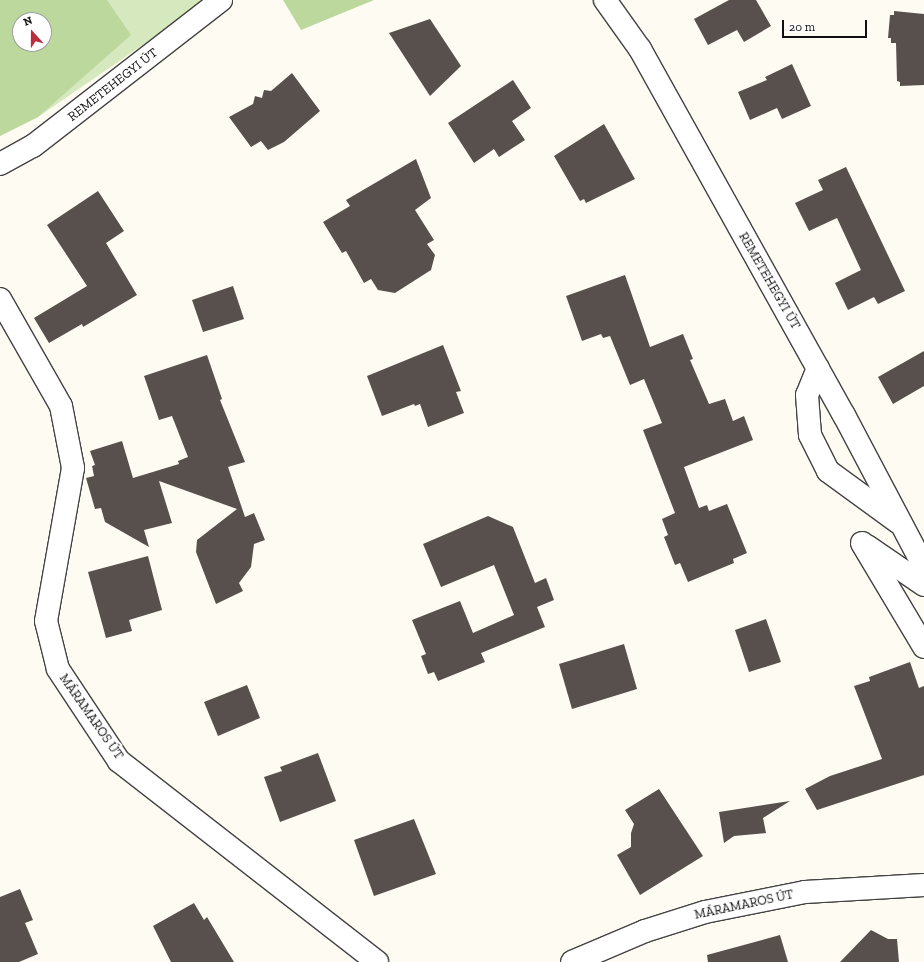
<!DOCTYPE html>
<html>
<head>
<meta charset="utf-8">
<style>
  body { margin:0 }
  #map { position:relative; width:924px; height:962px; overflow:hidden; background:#fefbf3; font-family:"Zilla Slab",serif }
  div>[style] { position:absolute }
  .green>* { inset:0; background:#d6e8bd }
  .forest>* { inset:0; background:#bcd89d }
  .building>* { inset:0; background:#58504c }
  .roads { filter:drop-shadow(1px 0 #434343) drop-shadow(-1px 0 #434343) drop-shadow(0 1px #434343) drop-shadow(0 -1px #434343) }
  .minor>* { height:22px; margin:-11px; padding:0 11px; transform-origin:11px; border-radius:11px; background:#fff }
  span { translate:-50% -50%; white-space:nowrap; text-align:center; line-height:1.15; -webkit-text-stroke:4px #fff; paint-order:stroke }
  .street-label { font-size:13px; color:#101010 }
  .north { position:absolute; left:12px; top:12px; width:40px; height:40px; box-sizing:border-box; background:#fff; border:1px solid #9f9f9f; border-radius:50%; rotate:339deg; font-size:11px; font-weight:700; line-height:16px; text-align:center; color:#101010 }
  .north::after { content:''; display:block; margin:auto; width:14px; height:18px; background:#ba2d3d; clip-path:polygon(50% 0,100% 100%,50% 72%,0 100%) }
  .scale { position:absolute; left:782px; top:20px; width:85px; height:18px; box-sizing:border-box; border:2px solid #101010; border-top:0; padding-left:5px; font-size:12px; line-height:14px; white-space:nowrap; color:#101010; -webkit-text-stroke:3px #fff; paint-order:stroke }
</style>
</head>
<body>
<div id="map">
  <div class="green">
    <i style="clip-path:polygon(evenodd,0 0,208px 0,38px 117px,0 136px,0 0,20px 20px,44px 20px,44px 44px,20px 44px,20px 20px)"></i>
  </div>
  <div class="forest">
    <i style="clip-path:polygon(evenodd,0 0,107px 0,131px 35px,38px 117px,0 136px,0 0,20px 20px,44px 20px,44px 44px,20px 44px,20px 20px)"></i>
    <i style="clip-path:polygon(283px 0,374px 0,301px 30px)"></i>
  </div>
  <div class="building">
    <i style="clip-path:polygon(729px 0,756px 0,771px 26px,744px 42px,737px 30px,708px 45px,694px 19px)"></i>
    <i style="clip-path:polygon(894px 11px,924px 14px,924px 85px,900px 86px,900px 82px,897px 81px,896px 43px,891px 43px,891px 38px,888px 38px,890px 15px,894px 15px)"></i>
    <i style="clip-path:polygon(430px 19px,461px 66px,430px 96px,389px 33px)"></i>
    <i style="clip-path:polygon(792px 64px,811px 106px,782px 119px,777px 108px,750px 120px,738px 92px,767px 80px,765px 77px)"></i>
    <i style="clip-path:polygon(292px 73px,320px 111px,284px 142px,268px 150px,261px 141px,251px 147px,229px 117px,253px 104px,255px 96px,262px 98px,264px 90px,271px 91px)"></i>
    <i style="clip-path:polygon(513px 80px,531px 108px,512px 121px,525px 140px,499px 157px,494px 149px,474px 163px,448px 123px)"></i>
    <i style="clip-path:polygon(604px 124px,635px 179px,586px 203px,584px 199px,580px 201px,554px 156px)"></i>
    <i style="clip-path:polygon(416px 159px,431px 198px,415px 210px,434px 240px,427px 244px,435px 255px,431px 270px,395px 293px,378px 290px,371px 279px,364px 283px,346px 251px,342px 253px,323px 222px,350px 206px,346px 200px)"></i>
    <i style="clip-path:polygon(846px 167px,905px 291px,878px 304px,874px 297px,848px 310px,835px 283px,861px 270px,837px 218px,809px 231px,795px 203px,823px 190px,818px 180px)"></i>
    <i style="clip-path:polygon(98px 191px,124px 231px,106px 243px,137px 295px,83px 327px,82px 324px,49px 343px,34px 318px,87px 286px,47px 225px)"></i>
    <i style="clip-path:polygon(625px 275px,650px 347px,683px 334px,693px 359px,690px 360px,709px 404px,725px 399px,733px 421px,744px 416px,753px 440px,684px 467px,699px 508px,707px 505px,709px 511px,727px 504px,747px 553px,733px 559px,734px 563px,688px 582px,680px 563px,675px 565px,664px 537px,668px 535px,662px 519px,675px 513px,643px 430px,662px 423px,644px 379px,630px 385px,610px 336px,603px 338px,601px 334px,582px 341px,566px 296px)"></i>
    <i style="clip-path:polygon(233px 286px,244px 319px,203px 332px,192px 300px)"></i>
    <i style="clip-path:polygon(443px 345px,461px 391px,456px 392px,464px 413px,428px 427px,420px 404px,415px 406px,414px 404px,382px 416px,367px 376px)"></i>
    <i style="clip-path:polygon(924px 351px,924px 386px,893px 404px,878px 377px)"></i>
    <i style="clip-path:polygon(207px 355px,222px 399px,220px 400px,245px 462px,228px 467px,245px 517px,254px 513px,265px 540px,254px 544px,251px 567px,239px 583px,243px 591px,216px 604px,196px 552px,197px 540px,237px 509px,159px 481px,172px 523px,144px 530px,149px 547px,105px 522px,101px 508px,95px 509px,86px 478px,94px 476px,92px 466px,95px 465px,90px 451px,122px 441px,133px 478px,179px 464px,178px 461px,188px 457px,172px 416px,159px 420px,144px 376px)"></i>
    <i style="clip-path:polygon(488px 516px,513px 527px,535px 583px,546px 578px,554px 600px,537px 607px,545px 627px,481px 653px,485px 662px,438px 681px,434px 672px,428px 674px,421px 656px,426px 654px,412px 620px,460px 601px,473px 633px,514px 615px,494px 565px,441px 587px,423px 544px)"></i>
    <i style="clip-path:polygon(148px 556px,162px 610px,129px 620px,132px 631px,106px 638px,88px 572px)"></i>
    <i style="clip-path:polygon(766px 619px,781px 662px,749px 672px,735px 630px)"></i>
    <i style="clip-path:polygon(624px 644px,637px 689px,572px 709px,559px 664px)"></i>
    <i style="clip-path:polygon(910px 662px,919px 688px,924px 686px,924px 775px,817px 810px,805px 789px,830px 776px,882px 759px,854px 686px,870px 681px,869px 677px)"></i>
    <i style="clip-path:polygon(247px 685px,260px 718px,218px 736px,204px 702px)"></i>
    <i style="clip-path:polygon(318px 753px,336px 801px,280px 822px,264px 777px,282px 771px,280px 767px)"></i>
    <i style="clip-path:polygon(659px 789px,703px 856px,640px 895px,617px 855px,631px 847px,631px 833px,634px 824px,625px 810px)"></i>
    <i style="clip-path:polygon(790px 801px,763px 818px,766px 833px,734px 836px,724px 843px,719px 812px)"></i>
    <i style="clip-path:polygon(414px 819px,436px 874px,374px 896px,354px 840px)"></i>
    <i style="clip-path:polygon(20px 889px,33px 920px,25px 923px,38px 954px,19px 962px,0 962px,0 897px)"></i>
    <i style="clip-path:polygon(194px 903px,204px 920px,207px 917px,234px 962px,171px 962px,153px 926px)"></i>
    <i style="clip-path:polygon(871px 930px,888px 939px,897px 939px,899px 962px,840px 962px)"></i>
    <i style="clip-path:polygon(780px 935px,788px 962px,708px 962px,707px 955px)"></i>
  </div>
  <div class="roads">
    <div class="minor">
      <i style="left:605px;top:0;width:60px;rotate:54.5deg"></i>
      <i style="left:640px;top:49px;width:419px;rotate:60.9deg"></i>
      <i style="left:844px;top:415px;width:172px;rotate:62.2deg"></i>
      <i style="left:0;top:164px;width:38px;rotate:-29deg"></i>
      <i style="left:33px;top:146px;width:238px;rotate:-37.8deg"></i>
      <i style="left:0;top:299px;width:123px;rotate:60.3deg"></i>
      <i style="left:61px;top:406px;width:63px;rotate:79deg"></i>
      <i style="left:73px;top:468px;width:155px;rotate:100deg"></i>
      <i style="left:46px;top:621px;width:49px;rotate:76deg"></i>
      <i style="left:58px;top:669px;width:110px;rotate:56.5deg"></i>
      <i style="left:119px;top:761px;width:327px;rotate:37.9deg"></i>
      <i style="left:818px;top:368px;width:29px;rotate:112deg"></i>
      <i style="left:807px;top:395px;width:40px;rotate:85.7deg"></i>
      <i style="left:810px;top:435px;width:40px;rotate:63.4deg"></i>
      <i style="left:828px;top:471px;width:87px;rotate:36.1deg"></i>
      <i style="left:862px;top:543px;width:121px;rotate:59.2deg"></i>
      <i style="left:867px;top:546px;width:69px;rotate:34.4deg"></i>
      <i style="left:572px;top:962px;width:79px;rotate:-23deg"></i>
      <i style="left:645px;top:931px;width:63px;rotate:-17.6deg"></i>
      <i style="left:705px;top:912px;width:102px;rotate:-11.3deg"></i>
      <i style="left:805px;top:892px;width:119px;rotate:-3.4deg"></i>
    </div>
  </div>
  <div class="street-label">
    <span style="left:113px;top:85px;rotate:-38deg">REMETEHEGYI ÚT</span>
    <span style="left:769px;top:281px;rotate:60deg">REMETEHEGYI ÚT</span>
    <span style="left:91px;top:717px;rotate:55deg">MÁRAMAROS ÚT</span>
    <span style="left:744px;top:905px;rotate:-12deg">MÁRAMAROS ÚT</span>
  </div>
  <div class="north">N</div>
  <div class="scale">20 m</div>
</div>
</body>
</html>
